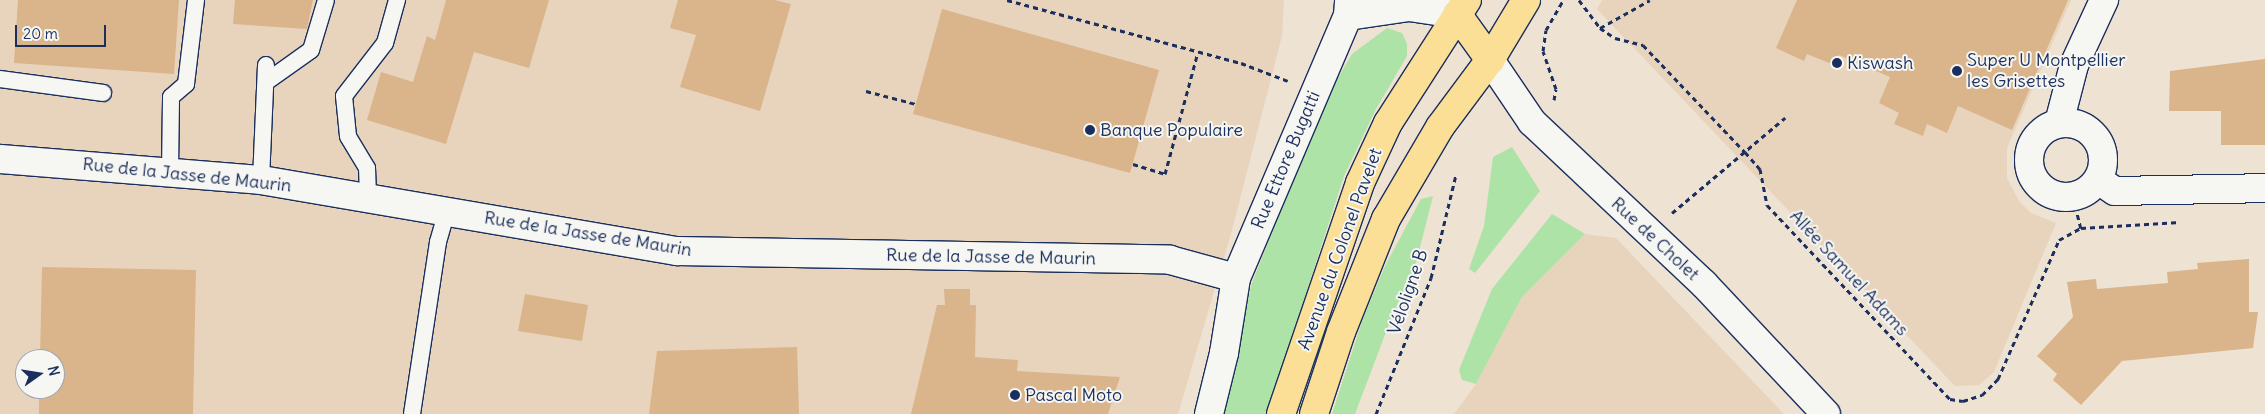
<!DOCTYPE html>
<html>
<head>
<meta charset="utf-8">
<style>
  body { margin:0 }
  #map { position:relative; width:2265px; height:414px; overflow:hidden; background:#eee2d3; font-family:Delius,sans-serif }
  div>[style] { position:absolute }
  .built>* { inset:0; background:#e8d4bd }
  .green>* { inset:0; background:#ade3a7 }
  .building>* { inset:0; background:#dab48b }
  .path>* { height:3px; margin-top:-1.5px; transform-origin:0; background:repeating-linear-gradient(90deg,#1b2f5e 0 5px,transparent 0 9px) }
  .roads { filter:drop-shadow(1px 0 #1b2f5e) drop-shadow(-1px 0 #1b2f5e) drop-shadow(0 1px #1b2f5e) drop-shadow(0 -1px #1b2f5e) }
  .service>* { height:16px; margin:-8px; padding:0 8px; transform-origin:8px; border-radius:8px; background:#f6f6f2 }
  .minor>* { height:28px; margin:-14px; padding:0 14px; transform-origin:14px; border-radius:14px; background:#f6f6f2 }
  .minor>.ring { margin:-14px; padding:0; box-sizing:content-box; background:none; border:28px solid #f6f6f2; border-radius:50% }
  .primary>* { height:28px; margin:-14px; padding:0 14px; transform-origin:14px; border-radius:14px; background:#fbdf96 }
  .dots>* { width:14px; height:14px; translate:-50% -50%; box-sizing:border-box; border:2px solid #f6f6f2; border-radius:50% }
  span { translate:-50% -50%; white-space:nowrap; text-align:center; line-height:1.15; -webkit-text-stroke:4px #f6f6f2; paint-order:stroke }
  .poi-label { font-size:18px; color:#1b2f5e }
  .left { translate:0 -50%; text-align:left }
  .street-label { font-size:18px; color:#1b2f5e }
  .north { position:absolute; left:15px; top:349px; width:50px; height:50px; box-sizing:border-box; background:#f6f6f2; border:1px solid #9ea6b7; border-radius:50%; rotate:77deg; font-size:14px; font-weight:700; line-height:20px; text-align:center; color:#1b2f5e }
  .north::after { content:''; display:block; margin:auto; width:18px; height:22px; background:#1b2f5e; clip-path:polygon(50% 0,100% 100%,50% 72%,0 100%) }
  .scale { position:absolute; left:15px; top:25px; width:91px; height:22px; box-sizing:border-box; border:2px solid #1b2f5e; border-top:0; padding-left:6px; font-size:15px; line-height:18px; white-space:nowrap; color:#1b2f5e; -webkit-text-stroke:4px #f6f6f2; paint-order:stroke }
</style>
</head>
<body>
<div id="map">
  <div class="built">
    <i style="clip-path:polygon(evenodd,0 0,1284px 0,1282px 36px,1231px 234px,1178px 414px,0 414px,0 0,25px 359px,55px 359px,55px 389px,25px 389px,25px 359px)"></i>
    <i style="clip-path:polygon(1602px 0,2071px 0,2007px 148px,2007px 178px,2019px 201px,2031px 213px,2056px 223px,1994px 372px,1979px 385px,1955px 386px,1597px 9px)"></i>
    <i style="clip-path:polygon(1585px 234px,1616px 238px,1784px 414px,1454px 414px,1476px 384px,1522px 297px)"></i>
  </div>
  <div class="green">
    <i style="clip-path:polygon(1387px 28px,1402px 33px,1407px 44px,1407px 56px,1376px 109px,1344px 176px,1267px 414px,1219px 414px,1252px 283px,1300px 161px,1332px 88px,1352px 54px)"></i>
    <i style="clip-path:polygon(1512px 147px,1540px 191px,1475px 273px,1469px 269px,1484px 226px,1493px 157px)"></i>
    <i style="clip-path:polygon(1433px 196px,1416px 263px,1392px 316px,1355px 414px,1332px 414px,1363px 318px,1385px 266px,1421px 199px)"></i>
    <i style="clip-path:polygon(1552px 214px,1585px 234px,1522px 297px,1476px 384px,1462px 380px,1459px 370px,1492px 289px)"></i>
  </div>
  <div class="building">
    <i style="clip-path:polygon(18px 0,179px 0,174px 74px,14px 63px)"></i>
    <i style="clip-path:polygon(235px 0,313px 0,307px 29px,233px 24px)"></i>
    <i style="clip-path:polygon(446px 0,549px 0,529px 68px,474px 52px,446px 144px,367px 120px,381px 72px,413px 82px,427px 36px,435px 40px)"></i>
    <i style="clip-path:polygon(678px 0,775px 0,791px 4px,760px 111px,680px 87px,696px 35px,670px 28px)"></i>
    <i style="clip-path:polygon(1797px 0,2068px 0,2012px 130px,1958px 106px,1947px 133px,1927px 124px,1923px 136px,1894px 124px,1899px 113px,1879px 103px,1890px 77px,1839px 55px,1834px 65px,1807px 54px,1804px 61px,1776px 48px)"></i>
    <i style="clip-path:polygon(942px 9px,1159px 70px,1130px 173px,913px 114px)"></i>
    <i style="clip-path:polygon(2265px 59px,2265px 145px,2221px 145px,2221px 111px,2169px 111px,2170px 71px)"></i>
    <i style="clip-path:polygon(2249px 259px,2249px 312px,2258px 312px,2253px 348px,2122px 361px,2081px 405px,2053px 380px,2057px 374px,2037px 356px,2073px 317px,2067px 282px,2096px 279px,2097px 289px,2168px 283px,2167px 272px,2198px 269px,2197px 263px)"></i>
    <i style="clip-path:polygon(42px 267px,196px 270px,193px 414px,39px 414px,39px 389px,55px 389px,55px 359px,40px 359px)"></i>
    <i style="clip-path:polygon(944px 289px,970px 289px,970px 305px,976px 305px,975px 357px,1018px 360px,1017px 371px,1120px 377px,1108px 414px,911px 414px,937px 305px,945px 305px)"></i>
    <i style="clip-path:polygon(525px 294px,588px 305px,582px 341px,518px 331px)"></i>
    <i style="clip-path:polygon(797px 347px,799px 414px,649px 414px,657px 351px)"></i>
  </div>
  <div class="path">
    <i style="left:1007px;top:0;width:242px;rotate:15.1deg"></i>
    <i style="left:1241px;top:63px;width:50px;rotate:21deg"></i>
    <i style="left:1579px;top:0;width:35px;rotate:53deg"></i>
    <i style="left:1600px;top:28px;width:18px;rotate:34deg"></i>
    <i style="left:1615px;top:38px;width:29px;rotate:14deg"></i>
    <i style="left:1643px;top:45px;width:148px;rotate:46.4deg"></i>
    <i style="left:1745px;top:152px;width:23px;rotate:49deg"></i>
    <i style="left:1760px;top:169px;width:37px;rotate:79deg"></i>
    <i style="left:1767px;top:205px;width:267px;rotate:46.7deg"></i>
    <i style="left:1950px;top:399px;width:13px;rotate:9deg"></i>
    <i style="left:1963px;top:401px;width:20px;rotate:-18deg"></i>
    <i style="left:1982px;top:395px;width:23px;rotate:-45deg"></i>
    <i style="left:1998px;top:379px;width:152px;rotate:-66.3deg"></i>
    <i style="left:2059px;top:240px;width:25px;rotate:-29deg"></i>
    <i style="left:2081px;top:228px;width:99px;rotate:-3.5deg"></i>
    <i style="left:1600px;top:28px;width:57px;rotate:-29.2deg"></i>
    <i style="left:866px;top:91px;width:52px;rotate:14.6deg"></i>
    <i style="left:1554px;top:100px;width:11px;rotate:-80deg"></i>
    <i style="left:1556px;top:89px;width:40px;rotate:-108.9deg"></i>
    <i style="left:1543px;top:51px;width:21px;rotate:-82deg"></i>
    <i style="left:1546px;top:30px;width:34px;rotate:-60deg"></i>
    <i style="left:1133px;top:164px;width:34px;rotate:17deg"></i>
    <i style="left:1165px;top:174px;width:126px;rotate:-74.9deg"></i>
    <i style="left:2073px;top:197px;width:32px;rotate:76deg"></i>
    <i style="left:1672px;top:213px;width:148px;rotate:-40.1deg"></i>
    <i style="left:1376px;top:414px;width:147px;rotate:-68deg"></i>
    <i style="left:1431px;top:278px;width:106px;rotate:-76.4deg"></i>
  </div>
  <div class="roads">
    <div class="service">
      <i style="left:0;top:79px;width:104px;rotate:7.7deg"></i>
      <i style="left:266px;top:82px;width:55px;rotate:-35.4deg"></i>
      <i style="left:311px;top:50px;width:52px;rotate:-73.3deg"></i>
      <i style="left:170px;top:171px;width:74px;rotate:-89.2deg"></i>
      <i style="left:171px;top:97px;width:20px;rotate:-41deg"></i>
      <i style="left:186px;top:84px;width:85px;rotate:-83.2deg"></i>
      <i style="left:261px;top:180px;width:115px;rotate:-87.5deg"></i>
      <i style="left:368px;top:196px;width:28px;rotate:-92deg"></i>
      <i style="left:367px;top:168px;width:37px;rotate:-121deg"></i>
      <i style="left:348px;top:136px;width:40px;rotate:-95.7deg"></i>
      <i style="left:344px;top:96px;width:67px;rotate:-52.3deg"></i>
      <i style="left:385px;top:43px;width:45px;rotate:-74.4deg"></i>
      <i style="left:412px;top:414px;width:174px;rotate:-81.4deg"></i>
      <i style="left:438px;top:242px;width:32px;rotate:-74deg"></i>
    </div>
    <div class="minor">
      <i style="left:1348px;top:16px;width:62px;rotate:-8.4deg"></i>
      <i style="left:1409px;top:7px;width:49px;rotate:8.3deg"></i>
      <i style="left:1490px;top:60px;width:75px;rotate:55.9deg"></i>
      <i style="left:1532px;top:122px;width:236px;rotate:43.3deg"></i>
      <i style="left:1704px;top:284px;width:178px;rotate:46.8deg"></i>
      <i class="ring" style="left:2029px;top:123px;width:46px;height:46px"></i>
      <i style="left:2059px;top:123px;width:60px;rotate:-75.5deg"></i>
      <i style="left:2074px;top:65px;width:72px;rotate:-65.2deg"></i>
      <i style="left:0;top:159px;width:262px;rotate:4.6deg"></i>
      <i style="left:261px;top:180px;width:422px;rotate:9.7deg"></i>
      <i style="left:677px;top:251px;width:493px;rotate:1deg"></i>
      <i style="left:1170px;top:260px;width:68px;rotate:15.3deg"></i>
      <i style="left:2098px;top:180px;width:20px;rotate:33deg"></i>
      <i style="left:2115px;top:191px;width:150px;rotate:-1.1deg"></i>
      <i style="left:1209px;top:414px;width:63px;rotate:-76.2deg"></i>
      <i style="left:1224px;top:353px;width:76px;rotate:-80.9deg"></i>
      <i style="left:1236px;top:278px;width:285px;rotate:-66.9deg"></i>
      <i style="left:1348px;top:16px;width:16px;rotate:-86deg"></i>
    </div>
    <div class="primary">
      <i style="left:1457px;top:14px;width:57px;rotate:54.3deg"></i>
      <i style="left:1281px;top:414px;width:244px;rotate:-71.1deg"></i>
      <i style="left:1360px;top:183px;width:66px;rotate:-65deg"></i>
      <i style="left:1388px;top:123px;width:146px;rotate:-57.3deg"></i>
      <i style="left:1314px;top:414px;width:86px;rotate:-71.8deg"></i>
      <i style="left:1341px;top:332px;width:122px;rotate:-68.3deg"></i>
      <i style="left:1386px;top:219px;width:107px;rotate:-59.6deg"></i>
      <i style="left:1440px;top:127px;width:84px;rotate:-53.3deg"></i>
      <i style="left:1490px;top:60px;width:70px;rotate:-59deg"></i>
    </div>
  </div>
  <div class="dots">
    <i style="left:1837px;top:63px;background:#1b2f5e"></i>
    <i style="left:1957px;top:71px;background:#1b2f5e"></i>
    <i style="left:1090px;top:130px;background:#1b2f5e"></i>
    <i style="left:1015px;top:395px;background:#1b2f5e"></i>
  </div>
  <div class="poi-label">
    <span class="left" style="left:1967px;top:71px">Super U Montpellier<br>les Grisettes</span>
    <span class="left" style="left:1847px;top:63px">Kiswash</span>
    <span class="left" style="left:1100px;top:130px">Banque Populaire</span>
    <span class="left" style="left:1025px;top:395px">Pascal Moto</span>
  </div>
  <div class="street-label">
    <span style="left:1286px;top:160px;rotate:-67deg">Rue Ettore Bugatti</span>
    <span style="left:187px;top:175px;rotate:6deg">Rue de la Jasse de Maurin</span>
    <span style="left:588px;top:234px;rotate:9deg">Rue de la Jasse de Maurin</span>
    <span style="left:1655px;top:239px;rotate:43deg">Rue de Cholet</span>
    <span style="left:1340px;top:249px;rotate:-70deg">Avenue du Colonel Pavelet</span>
    <span style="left:991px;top:257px;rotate:1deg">Rue de la Jasse de Maurin</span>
    <span style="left:1849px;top:273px;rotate:47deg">Allée Samuel Adams</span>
    <span style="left:1408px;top:292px;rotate:-71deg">Véloligne B</span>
  </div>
  <div class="north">N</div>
  <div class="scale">20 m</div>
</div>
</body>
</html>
